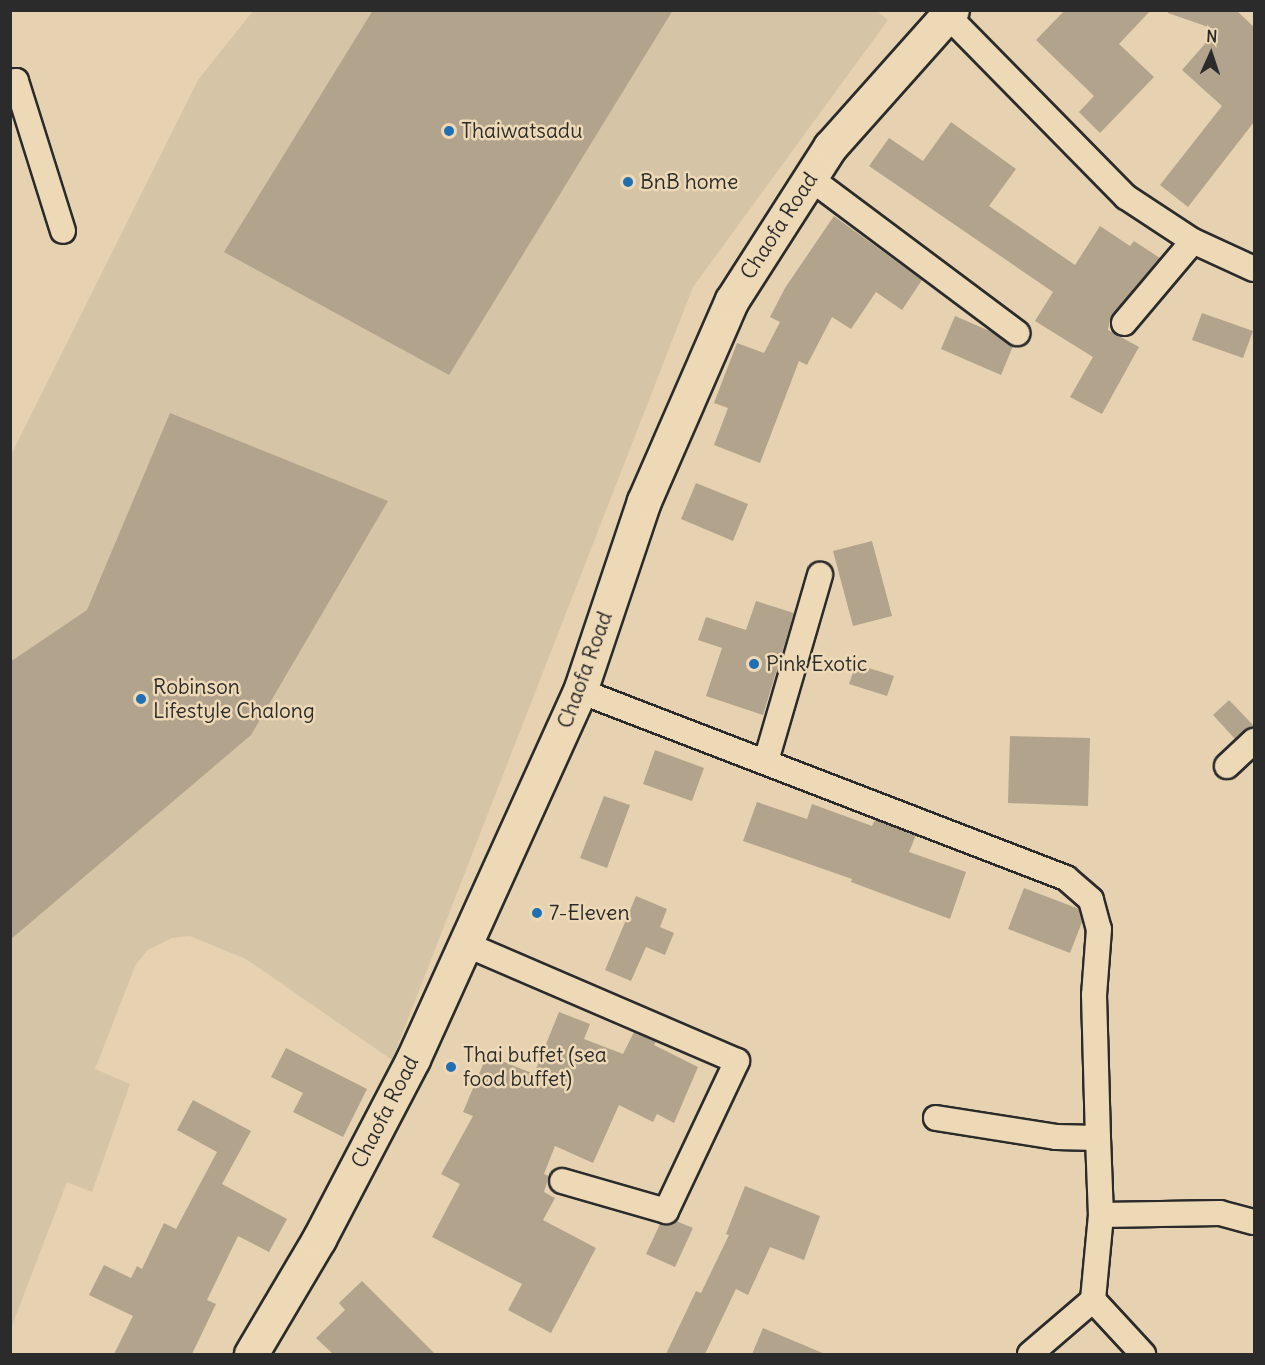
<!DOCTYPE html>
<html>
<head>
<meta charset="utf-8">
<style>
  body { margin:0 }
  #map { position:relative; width:1265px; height:1365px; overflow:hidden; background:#e6d2b1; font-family:Delius,sans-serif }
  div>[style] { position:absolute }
  .built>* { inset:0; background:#d6c4a6 }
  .building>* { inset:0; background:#b2a38c }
  .roads { filter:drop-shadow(2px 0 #2b2b2b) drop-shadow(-2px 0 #2b2b2b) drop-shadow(0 2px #2b2b2b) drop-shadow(0 -2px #2b2b2b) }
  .street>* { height:24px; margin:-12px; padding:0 12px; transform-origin:12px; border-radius:12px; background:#eed9b7 }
  .secondary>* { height:33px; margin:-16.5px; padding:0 16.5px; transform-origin:16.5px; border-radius:16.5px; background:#eed9b7 }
  .dots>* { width:16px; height:16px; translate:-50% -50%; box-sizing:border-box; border:3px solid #eed9b7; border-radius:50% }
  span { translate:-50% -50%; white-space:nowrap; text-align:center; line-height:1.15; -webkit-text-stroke:5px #eed9b7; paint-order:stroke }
  .poi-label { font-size:21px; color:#2b2b2b }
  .left { translate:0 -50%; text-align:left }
  .street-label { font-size:21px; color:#2b2b2b }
  .frame { position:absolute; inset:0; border:12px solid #2b2b2b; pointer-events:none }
  .north { position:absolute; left:1181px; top:24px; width:60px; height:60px; -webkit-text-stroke:4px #eed9b7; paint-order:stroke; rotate:3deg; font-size:16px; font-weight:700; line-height:24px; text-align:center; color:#2b2b2b }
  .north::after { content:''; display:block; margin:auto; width:21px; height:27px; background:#2b2b2b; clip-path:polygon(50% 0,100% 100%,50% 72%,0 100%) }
</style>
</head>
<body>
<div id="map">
  <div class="built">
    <i style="clip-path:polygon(876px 10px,888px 20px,693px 287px,392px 1060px,246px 959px,190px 936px,172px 938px,148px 950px,136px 964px,95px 1069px,130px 1084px,92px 1192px,67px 1182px,10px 1331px,10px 457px,198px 80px,253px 11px)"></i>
  </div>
  <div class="building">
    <i style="clip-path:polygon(373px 10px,673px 10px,449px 375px,224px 252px)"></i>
    <i style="clip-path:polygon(1065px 10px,1151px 10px,1119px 44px,1154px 77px,1100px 133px,1079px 112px,1094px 96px,1036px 40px)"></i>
    <i style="clip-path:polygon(1168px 10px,1236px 10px,1254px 27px,1254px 122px,1188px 207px,1160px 185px,1222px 106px,1182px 70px,1217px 30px,1168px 13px)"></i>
    <i style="clip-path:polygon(951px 122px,1016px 169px,989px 206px,1075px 265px,1100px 226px,1130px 246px,1134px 241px,1160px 258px,1110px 320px,1108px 330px,1139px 347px,1102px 414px,1070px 397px,1093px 357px,1035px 321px,1053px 292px,869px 166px,889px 138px,923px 161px)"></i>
    <i style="clip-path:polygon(834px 216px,922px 280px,902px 310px,876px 292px,851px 329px,832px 317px,807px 365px,799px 361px,760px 463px,714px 445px,728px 408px,714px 403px,737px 343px,764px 353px,780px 322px,770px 317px,785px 288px)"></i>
    <i style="clip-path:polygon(1202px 313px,1253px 331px,1243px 358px,1192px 340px)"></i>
    <i style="clip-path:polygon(955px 316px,992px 332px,1013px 346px,1001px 375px,941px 349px)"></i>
    <i style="clip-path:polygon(170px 413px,388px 501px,251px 735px,10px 940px,10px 662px,87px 610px)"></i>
    <i style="clip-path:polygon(696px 483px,748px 504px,733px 541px,681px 519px)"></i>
    <i style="clip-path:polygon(872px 541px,892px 616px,853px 626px,833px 551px)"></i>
    <i style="clip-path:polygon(756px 601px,794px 613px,763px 715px,706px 696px,722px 648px,698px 640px,706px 617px,746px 630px)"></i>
    <i style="clip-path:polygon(856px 664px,894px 676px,887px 696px,849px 684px)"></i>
    <i style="clip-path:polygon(1229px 700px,1254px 726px,1235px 739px,1213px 715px)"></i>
    <i style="clip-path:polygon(1010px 736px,1090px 738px,1088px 806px,1008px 803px)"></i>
    <i style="clip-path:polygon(655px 750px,704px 768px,692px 801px,643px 784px)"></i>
    <i style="clip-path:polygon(604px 796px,630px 805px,607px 868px,580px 858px)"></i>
    <i style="clip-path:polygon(757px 802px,807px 819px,812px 804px,872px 826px,875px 820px,916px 835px,909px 852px,966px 872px,950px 919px,851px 882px,852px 879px,743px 841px)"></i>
    <i style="clip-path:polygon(1024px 888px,1079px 909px,1082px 922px,1070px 953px,1008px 929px)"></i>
    <i style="clip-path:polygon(636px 896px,667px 909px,660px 927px,674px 933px,665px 955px,646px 947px,631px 981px,605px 970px)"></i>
    <i style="clip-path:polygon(559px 1012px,590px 1024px,584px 1039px,623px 1054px,634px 1032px,656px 1042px,654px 1045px,698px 1067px,674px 1123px,657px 1114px,653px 1122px,619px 1105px,593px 1163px,555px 1146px,544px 1174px,549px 1176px,544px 1192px,555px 1198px,543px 1220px,596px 1248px,551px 1333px,508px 1310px,522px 1284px,432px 1237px,460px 1184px,441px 1174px,473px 1116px,463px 1112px,487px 1055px,534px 1074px)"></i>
    <i style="clip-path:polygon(286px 1048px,367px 1089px,343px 1137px,293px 1112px,303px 1093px,271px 1077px)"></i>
    <i style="clip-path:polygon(193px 1100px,251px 1131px,222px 1184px,287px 1219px,269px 1252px,238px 1236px,207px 1300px,216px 1304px,192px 1354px,114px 1354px,133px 1316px,89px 1295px,104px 1265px,131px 1278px,137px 1266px,142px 1269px,164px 1223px,176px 1229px,217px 1152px,177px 1130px)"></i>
    <i style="clip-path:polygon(745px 1186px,820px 1216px,804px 1260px,770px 1247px,748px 1295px,736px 1289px,705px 1354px,666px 1354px,696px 1291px,701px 1293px,729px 1235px,726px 1234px)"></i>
    <i style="clip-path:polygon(676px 1221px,693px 1228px,675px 1267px,646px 1254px,660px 1224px,669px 1225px)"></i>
    <i style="clip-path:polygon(362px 1281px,435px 1354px,333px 1354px,316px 1338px,345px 1310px,339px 1303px)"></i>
    <i style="clip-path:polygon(763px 1328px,825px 1354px,752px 1354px)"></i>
  </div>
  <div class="roads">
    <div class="street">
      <i style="left:947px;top:15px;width:255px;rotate:45.5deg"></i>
      <i style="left:1126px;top:197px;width:80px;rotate:33.3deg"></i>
      <i style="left:1193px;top:241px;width:67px;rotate:24.7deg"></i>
      <i style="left:10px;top:82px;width:6px;rotate:-9deg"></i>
      <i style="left:16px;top:81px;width:157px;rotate:72.6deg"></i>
      <i style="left:810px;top:178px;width:259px;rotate:36.8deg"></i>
      <i style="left:1124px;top:323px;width:107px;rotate:-49.9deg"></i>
      <i style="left:580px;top:691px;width:521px;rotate:21.05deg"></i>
      <i style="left:1066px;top:878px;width:33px;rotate:41deg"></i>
      <i style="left:1091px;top:900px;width:30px;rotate:75deg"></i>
      <i style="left:1099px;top:929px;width:66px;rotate:94.3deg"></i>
      <i style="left:1094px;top:995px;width:143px;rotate:88.4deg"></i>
      <i style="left:766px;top:761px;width:194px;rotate:-73.8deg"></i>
      <i style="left:1227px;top:766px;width:37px;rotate:-43deg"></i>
      <i style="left:465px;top:944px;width:296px;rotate:23.3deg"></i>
      <i style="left:737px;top:1061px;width:166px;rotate:115.3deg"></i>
      <i style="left:666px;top:1211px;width:108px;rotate:-163.9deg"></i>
      <i style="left:936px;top:1118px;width:121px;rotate:9deg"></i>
      <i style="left:1056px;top:1137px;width:42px;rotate:1.4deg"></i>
      <i style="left:1098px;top:1138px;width:77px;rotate:87.8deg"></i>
      <i style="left:1101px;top:1215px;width:85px;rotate:95.4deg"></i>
      <i style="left:1093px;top:1300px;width:83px;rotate:139.4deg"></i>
      <i style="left:1101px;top:1215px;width:119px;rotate:-1deg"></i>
      <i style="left:1220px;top:1213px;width:35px;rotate:15deg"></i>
      <i style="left:1093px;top:1300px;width:74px;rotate:47.2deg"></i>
    </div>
    <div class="secondary">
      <i style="left:251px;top:1354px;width:134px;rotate:-59.4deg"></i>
      <i style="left:319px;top:1239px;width:203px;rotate:-62.4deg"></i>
      <i style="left:413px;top:1059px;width:404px;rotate:-65.6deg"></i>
      <i style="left:580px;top:691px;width:200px;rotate:-71.4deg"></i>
      <i style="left:644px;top:501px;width:219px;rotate:-66.4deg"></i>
      <i style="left:732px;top:300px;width:182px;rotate:-57.4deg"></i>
      <i style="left:830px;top:147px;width:183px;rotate:-48.3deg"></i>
    </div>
  </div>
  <div class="dots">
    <i style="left:449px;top:131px;background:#1f6fb2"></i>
    <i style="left:628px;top:182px;background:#1f6fb2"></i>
    <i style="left:754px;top:664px;background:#1f6fb2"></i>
    <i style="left:141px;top:699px;background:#1f6fb2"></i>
    <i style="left:537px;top:913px;background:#1f6fb2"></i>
    <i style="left:451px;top:1067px;background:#1f6fb2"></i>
  </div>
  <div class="poi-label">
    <span class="left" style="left:461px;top:131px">Thaiwatsadu</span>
    <span class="left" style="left:640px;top:182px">BnB home</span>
    <span class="left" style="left:766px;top:664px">Pink Exotic</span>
    <span class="left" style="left:153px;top:699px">Robinson<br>Lifestyle Chalong</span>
    <span class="left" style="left:549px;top:913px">7-Eleven</span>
    <span class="left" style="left:463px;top:1067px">Thai buffet (sea<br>food buffet)</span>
  </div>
  <div class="street-label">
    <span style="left:779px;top:226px;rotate:-57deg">Chaofa Road</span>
    <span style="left:585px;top:670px;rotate:-70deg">Chaofa Road</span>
    <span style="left:385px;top:1112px;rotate:-63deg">Chaofa Road</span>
  </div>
  <div class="frame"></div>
  <div class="north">N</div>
</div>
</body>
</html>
